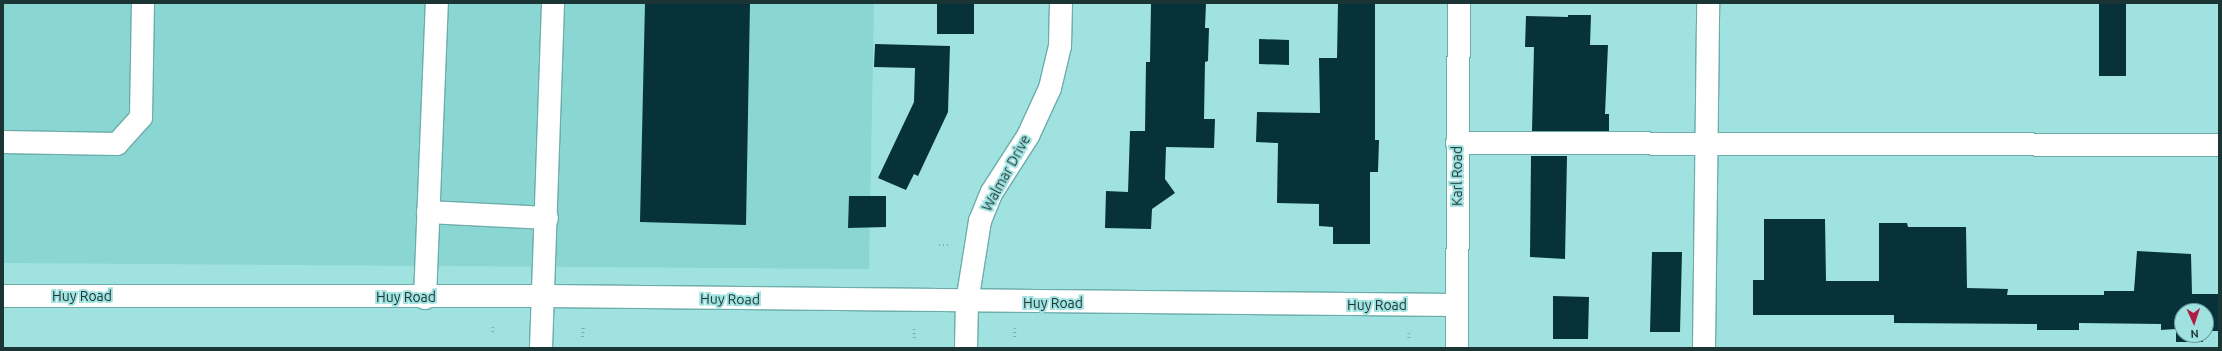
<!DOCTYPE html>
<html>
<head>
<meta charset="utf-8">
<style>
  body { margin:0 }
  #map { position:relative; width:2222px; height:351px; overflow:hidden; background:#a0e2e0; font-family:Ubuntu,sans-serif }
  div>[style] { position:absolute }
  .built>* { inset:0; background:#8ad6d3 }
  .building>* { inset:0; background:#07323a }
  .path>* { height:2.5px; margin-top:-1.25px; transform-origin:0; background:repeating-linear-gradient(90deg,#77acab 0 1px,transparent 0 4px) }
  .roads { filter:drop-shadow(1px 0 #6cadaa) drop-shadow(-1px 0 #6cadaa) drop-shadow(0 1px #6cadaa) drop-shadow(0 -1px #6cadaa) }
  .minor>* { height:22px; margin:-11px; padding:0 11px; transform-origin:11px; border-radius:11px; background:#fff }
  .major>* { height:22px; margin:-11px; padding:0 11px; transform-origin:11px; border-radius:11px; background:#fff }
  span { translate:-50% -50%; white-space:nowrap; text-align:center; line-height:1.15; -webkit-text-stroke:4px #a0e2e0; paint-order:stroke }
  .street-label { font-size:14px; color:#1a3534 }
  .frame { position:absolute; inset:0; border:4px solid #1a3534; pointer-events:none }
  .north { position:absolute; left:2174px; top:303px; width:40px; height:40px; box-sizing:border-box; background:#a0e2e0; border:1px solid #6a9d9b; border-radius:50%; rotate:177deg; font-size:11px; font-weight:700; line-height:16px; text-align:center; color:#1a3534 }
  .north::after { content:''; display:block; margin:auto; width:14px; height:18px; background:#b01d44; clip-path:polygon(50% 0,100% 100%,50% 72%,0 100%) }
</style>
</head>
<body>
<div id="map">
  <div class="built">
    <i style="clip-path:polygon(3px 3px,874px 3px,869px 269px,3px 263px)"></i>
  </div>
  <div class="building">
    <i style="clip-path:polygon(645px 3px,750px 3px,746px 225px,640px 222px)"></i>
    <i style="clip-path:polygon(937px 3px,974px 3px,974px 34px,937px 34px)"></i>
    <i style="clip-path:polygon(1151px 3px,1206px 3px,1205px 28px,1209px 28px,1208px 61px,1205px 62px,1204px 119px,1215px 119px,1214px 148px,1166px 147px,1165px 179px,1175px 193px,1152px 209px,1151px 229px,1105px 228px,1106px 191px,1128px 192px,1130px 131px,1145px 131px,1146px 62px,1150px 62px)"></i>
    <i style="clip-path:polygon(1338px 3px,1375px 3px,1375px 140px,1379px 140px,1378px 172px,1370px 172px,1370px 244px,1333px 244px,1333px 227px,1319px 226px,1319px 204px,1277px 203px,1278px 143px,1256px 142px,1257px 112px,1320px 113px,1319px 58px,1337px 58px)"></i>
    <i style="clip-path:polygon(2099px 3px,2126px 3px,2126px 76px,2099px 76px)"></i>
    <i style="clip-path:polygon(1568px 15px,1591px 15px,1590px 45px,1608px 45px,1605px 114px,1609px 114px,1609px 131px,1532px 131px,1534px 47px,1525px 47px,1526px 16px,1568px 17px)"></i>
    <i style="clip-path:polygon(1259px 39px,1289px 40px,1289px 65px,1259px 64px)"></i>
    <i style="clip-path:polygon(875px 44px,950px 46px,948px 112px,918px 176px,914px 174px,906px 190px,878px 178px,914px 102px,915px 68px,874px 67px)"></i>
    <i style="clip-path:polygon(1531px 156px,1567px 156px,1565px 259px,1530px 257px)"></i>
    <i style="clip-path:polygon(849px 196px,886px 196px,886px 227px,848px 228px)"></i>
    <i style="clip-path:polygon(1764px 219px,1825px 219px,1826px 281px,1879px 281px,1879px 223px,1907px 223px,1908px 227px,1966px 227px,1967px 288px,2008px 289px,2007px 295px,2104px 295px,2104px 291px,2134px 291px,2137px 251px,2191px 254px,2192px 294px,2219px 294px,2219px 331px,2206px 331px,2206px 311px,2182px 311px,2182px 335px,2203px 335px,2203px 342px,2176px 342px,2176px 329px,2161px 330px,2161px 324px,2079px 323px,2079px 330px,2037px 330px,2037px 324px,1894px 323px,1894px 315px,1753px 315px,1753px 280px,1764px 280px)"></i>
    <i style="clip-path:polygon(1652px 252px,1682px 252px,1680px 332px,1650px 332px)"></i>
    <i style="clip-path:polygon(1553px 296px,1589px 297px,1588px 339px,1553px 339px)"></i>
  </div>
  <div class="path">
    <i style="left:939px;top:245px;width:10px"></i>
    <i style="left:493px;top:327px;width:7px;rotate:90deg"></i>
    <i style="left:1015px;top:328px;width:10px;rotate:90deg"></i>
    <i style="left:914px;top:329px;width:10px;rotate:84deg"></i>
    <i style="left:1409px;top:333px;width:5px;rotate:90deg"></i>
    <i style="left:582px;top:337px;width:10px;rotate:-84deg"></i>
  </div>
  <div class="roads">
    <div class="minor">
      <i style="left:3px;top:142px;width:114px;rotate:1deg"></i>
      <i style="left:117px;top:144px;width:36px;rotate:-48deg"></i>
      <i style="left:141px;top:117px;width:114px;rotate:-89deg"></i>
      <i style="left:1457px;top:143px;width:762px;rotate:0.15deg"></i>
      <i style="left:428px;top:212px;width:119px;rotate:2.9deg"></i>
      <i style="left:3px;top:296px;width:542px"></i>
      <i style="left:545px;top:296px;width:911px;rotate:0.57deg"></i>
      <i style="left:425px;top:298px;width:295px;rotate:-87.7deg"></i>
      <i style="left:541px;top:348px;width:345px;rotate:-88deg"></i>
      <i style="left:966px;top:348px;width:46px;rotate:-88.8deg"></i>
      <i style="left:967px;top:302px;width:82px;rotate:-80.9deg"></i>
      <i style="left:980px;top:221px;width:31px;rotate:-68deg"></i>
      <i style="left:992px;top:192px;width:67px;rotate:-57.3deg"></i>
      <i style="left:1028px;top:136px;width:53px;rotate:-65.4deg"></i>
      <i style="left:1050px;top:88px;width:43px;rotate:-76.6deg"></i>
      <i style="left:1060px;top:46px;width:43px;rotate:-88.7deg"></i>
      <i style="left:1704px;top:348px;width:345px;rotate:-89.3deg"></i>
    </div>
    <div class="major">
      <i style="left:1457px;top:348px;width:345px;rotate:-89.7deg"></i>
    </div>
  </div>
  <div class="street-label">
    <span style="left:1006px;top:173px;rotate:-61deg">Walmar Drive</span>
    <span style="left:1457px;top:176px;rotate:-90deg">Karl Road</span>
    <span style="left:82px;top:296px">Huy Road</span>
    <span style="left:406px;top:297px">Huy Road</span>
    <span style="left:730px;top:299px;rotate:1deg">Huy Road</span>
    <span style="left:1053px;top:303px">Huy Road</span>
    <span style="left:1377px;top:305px">Huy Road</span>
  </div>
  <div class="frame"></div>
  <div class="north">N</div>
</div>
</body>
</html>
